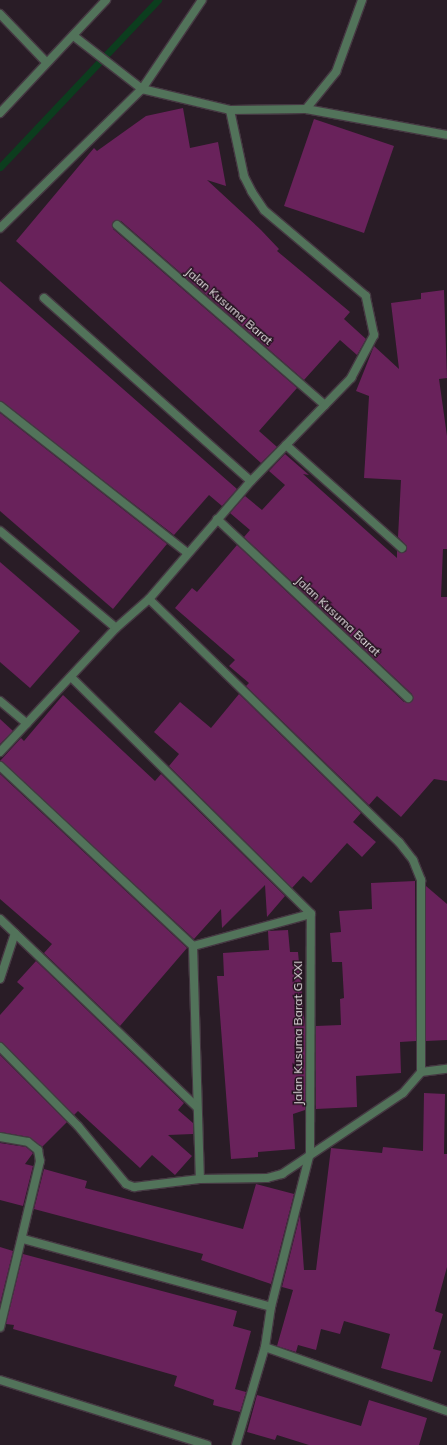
<!DOCTYPE html>
<html>
<head>
<meta charset="utf-8">
<style>
  body { margin:0 }
  #map { position:relative; width:447px; height:1445px; overflow:hidden; background:#291c26; font-family:Mulish,sans-serif }
  div>[style] { position:absolute }
  .stream>* { height:7px; margin:-3.5px; padding:0 3.5px; transform-origin:3.5px; border-radius:3.5px; background:#0c3d1e }
  .building>* { inset:0; background:#69225b }
  .roads { filter:drop-shadow(1px 0 #453842) drop-shadow(-1px 0 #453842) drop-shadow(0 1px #453842) drop-shadow(0 -1px #453842) }
  .street>* { height:8px; margin:-4px; padding:0 4px; transform-origin:4px; border-radius:4px; background:#52735a }
  span { translate:-50% -50%; white-space:nowrap; text-align:center; line-height:1.15; -webkit-text-stroke:3px #20121c; paint-order:stroke }
  .street-label { font-size:12px; color:#efe5eb }
</style>
</head>
<body>
<div id="map">
  <div class="stream">
    <i style="left:0;top:167px;width:230px;rotate:-46.6deg"></i>
  </div>
  <div class="building">
    <i style="clip-path:polygon(183px 108px,190px 148px,218px 142px,226px 186px,207px 180px,261px 230px,279px 249px,277px 251px,350px 312px,344px 319px,366px 339px,357px 355px,340px 340px,304px 380px,121px 221px,113px 222px,113px 229px,297px 388px,259px 431px,277px 447px,261px 463px,16px 241px,94px 148px,97px 151px,146px 116px)"></i>
    <i style="clip-path:polygon(314px 119px,394px 146px,364px 233px,284px 206px)"></i>
    <i style="clip-path:polygon(0 281px,237px 489px,222px 506px,209px 495px,174px 535px,0 401px)"></i>
    <i style="clip-path:polygon(444px 290px,447px 378px,439px 379px,447px 436px,447px 549px,443px 549px,441px 597px,447px 597px,447px 781px,434px 779px,401px 817px,377px 796px,369px 805px,246px 686px,249px 683px,229px 666px,235px 660px,175px 608px,192px 588px,197px 592px,237px 545px,404px 702px,412px 701px,412px 694px,244px 537px,250px 530px,230px 513px,245px 496px,262px 510px,285px 485px,269px 471px,285px 454px,309px 475px,303px 474px,397px 558px,397px 551px,406px 552px,407px 546px,398px 537px,401px 480px,364px 478px,369px 396px,356px 391px,374px 346px,399px 369px,391px 303px,421px 299px,421px 293px)"></i>
    <i style="clip-path:polygon(0 413px,167px 544px,113px 609px,0 511px)"></i>
    <i style="clip-path:polygon(0 562px,80px 631px,30px 688px,0 662px)"></i>
    <i style="clip-path:polygon(239px 694px,361px 813px,353px 822px,376px 842px,362px 857px,347px 843px,311px 883px,303px 876px,292px 888px,169px 766px,179px 754px,154px 732px,180px 702px,211px 728px)"></i>
    <i style="clip-path:polygon(63px 695px,155px 781px,161px 774px,285px 896px,267px 917px,265px 885px,222px 928px,221px 909px,194px 939px,0 761px,21px 738px,24px 741px)"></i>
    <i style="clip-path:polygon(0 719px,13px 731px,0 744px)"></i>
    <i style="clip-path:polygon(0 774px,187px 948px,120px 1026px,44px 953px,52px 944px,0 899px)"></i>
    <i style="clip-path:polygon(415px 881px,416px 1041px,400px 1042px,401px 1073px,356px 1076px,357px 1107px,316px 1109px,316px 1026px,341px 1025px,340px 999px,344px 998px,342px 962px,332px 962px,330px 933px,341px 932px,339px 911px,372px 909px,371px 883px)"></i>
    <i style="clip-path:polygon(426px 886px,447px 904px,447px 1040px,426px 1041px)"></i>
    <i style="clip-path:polygon(288px 930px,290px 952px,298px 952px,305px 1027px,305px 1110px,293px 1114px,295px 1149px,258px 1152px,258px 1157px,231px 1159px,217px 976px,224px 976px,223px 953px,269px 950px,268px 931px)"></i>
    <i style="clip-path:polygon(36px 961px,184px 1103px,178px 1110px,193px 1123px,193px 1134px,168px 1135px,192px 1156px,175px 1175px,152px 1155px,140px 1168px,78px 1111px,74px 1115px,0 1042px,0 1015px,24px 988px,17px 982px)"></i>
    <i style="clip-path:polygon(0 1055px,67px 1122px,42px 1147px,29px 1137px,0 1132px)"></i>
    <i style="clip-path:polygon(424px 1093px,445px 1094px,444px 1154px,447px 1154px,447px 1267px,435px 1311px,443px 1314px,433px 1349px,441px 1351px,432px 1382px,381px 1368px,390px 1334px,344px 1321px,340px 1334px,321px 1329px,316px 1350px,298px 1345px,296px 1352px,277px 1346px,293px 1290px,282px 1287px,300px 1215px,304px 1270px,316px 1270px,331px 1148px,382px 1153px,383px 1147px,423px 1151px)"></i>
    <i style="clip-path:polygon(0 1143px,26px 1147px,33px 1153px,25px 1164px,33px 1166px,23px 1206px,0 1200px)"></i>
    <i style="clip-path:polygon(44px 1169px,87px 1181px,85px 1188px,243px 1229px,256px 1184px,294px 1194px,271px 1284px,201px 1260px,203px 1254px,34px 1209px)"></i>
    <i style="clip-path:polygon(0 1247px,13px 1251px,0 1304px)"></i>
    <i style="clip-path:polygon(23px 1254px,237px 1311px,233px 1326px,251px 1331px,235px 1389px,246px 1392px,240px 1412px,213px 1405px,214px 1400px,174px 1386px,177px 1376px,13px 1329px,14px 1325px,6px 1324px)"></i>
    <i style="clip-path:polygon(257px 1395px,361px 1426px,369px 1400px,427px 1418px,419px 1445px,309px 1445px,277px 1435px,275px 1440px,247px 1432px)"></i>
  </div>
  <div class="roads">
    <div class="street">
      <i style="left:0;top:14px;width:66px;rotate:46.2deg"></i>
      <i style="left:75px;top:37px;width:85px;rotate:37.8deg"></i>
      <i style="left:142px;top:89px;width:90px;rotate:13.4deg"></i>
      <i style="left:230px;top:110px;width:76px;rotate:-0.8deg"></i>
      <i style="left:306px;top:109px;width:143px;rotate:10.4deg"></i>
      <i style="left:306px;top:109px;width:48px;rotate:-51deg"></i>
      <i style="left:336px;top:72px;width:77px;rotate:-70.1deg"></i>
      <i style="left:0;top:113px;width:155px;rotate:-46.8deg"></i>
      <i style="left:117px;top:225px;width:275px;rotate:40.9deg"></i>
      <i style="left:0;top:228px;width:199px;rotate:-44.4deg"></i>
      <i style="left:142px;top:89px;width:107px;rotate:-56deg"></i>
      <i style="left:44px;top:298px;width:276px;rotate:41.5deg"></i>
      <i style="left:0;top:406px;width:236px;rotate:38.1deg"></i>
      <i style="left:286px;top:445px;width:155px;rotate:41.6deg"></i>
      <i style="left:217px;top:519px;width:262px;rotate:43.1deg"></i>
      <i style="left:0;top:531px;width:151px;rotate:39.9deg"></i>
      <i style="left:149px;top:599px;width:349px;rotate:44.2deg"></i>
      <i style="left:399px;top:842px;width:23px;rotate:52deg"></i>
      <i style="left:413px;top:860px;width:22px;rotate:68deg"></i>
      <i style="left:421px;top:880px;width:192px;rotate:90deg"></i>
      <i style="left:71px;top:677px;width:337px;rotate:44.6deg"></i>
      <i style="left:0;top:701px;width:35px;rotate:40deg"></i>
      <i style="left:0;top:752px;width:170px;rotate:-46.9deg"></i>
      <i style="left:116px;top:628px;width:44px;rotate:-41.3deg"></i>
      <i style="left:149px;top:599px;width:156px;rotate:-49.2deg"></i>
      <i style="left:251px;top:481px;width:144px;rotate:-45.8deg"></i>
      <i style="left:351px;top:378px;width:49px;rotate:-61.9deg"></i>
      <i style="left:374px;top:335px;width:40px;rotate:-102deg"></i>
      <i style="left:366px;top:296px;width:133px;rotate:-139.9deg"></i>
      <i style="left:264px;top:210px;width:22px;rotate:-124deg"></i>
      <i style="left:252px;top:192px;width:18px;rotate:-117deg"></i>
      <i style="left:244px;top:176px;width:67px;rotate:-102deg"></i>
      <i style="left:0;top:766px;width:264px;rotate:43deg"></i>
      <i style="left:193px;top:946px;width:233px;rotate:88.3deg"></i>
      <i style="left:0;top:919px;width:272px;rotate:43.7deg"></i>
      <i style="left:193px;top:946px;width:122px;rotate:-15.2deg"></i>
      <i style="left:0;top:979px;width:48px;rotate:-71.9deg"></i>
      <i style="left:0;top:1047px;width:111px;rotate:45.4deg"></i>
      <i style="left:78px;top:1126px;width:75px;rotate:50.4deg"></i>
      <i style="left:126px;top:1184px;width:9px;rotate:21deg"></i>
      <i style="left:134px;top:1187px;width:66px;rotate:-6.9deg"></i>
      <i style="left:200px;top:1179px;width:67px;rotate:-0.9deg"></i>
      <i style="left:267px;top:1178px;width:16px;rotate:-15deg"></i>
      <i style="left:282px;top:1174px;width:146px;rotate:-33.8deg"></i>
      <i style="left:403px;top:1093px;width:28px;rotate:-49deg"></i>
      <i style="left:421px;top:1072px;width:26px;rotate:-7deg"></i>
      <i style="left:0;top:1137px;width:28px;rotate:10deg"></i>
      <i style="left:28px;top:1142px;width:13px;rotate:39deg"></i>
      <i style="left:38px;top:1150px;width:11px;rotate:80deg"></i>
      <i style="left:40px;top:1161px;width:171px;rotate:103.5deg"></i>
      <i style="left:23px;top:1239px;width:257px;rotate:15.3deg"></i>
      <i style="left:265px;top:1347px;width:193px;rotate:19.4deg"></i>
      <i style="left:0;top:1380px;width:217px;rotate:17.4deg"></i>
      <i style="left:236px;top:1445px;width:102px;rotate:-73.5deg"></i>
      <i style="left:265px;top:1347px;width:40px;rotate:-81.5deg"></i>
      <i style="left:271px;top:1307px;width:159px;rotate:-75.8deg"></i>
      <i style="left:310px;top:1153px;width:239px;rotate:-89.8deg"></i>
    </div>
  </div>
  <div class="street-label">
    <span style="left:229px;top:306px;rotate:41deg">Jalan Kusuma Barat</span>
    <span style="left:338px;top:616px;rotate:43deg">Jalan Kusuma Barat</span>
    <span style="left:298px;top:1033px;rotate:-90deg">Jalan Kusuma Barat G XXI</span>
  </div>
</div>
</body>
</html>
